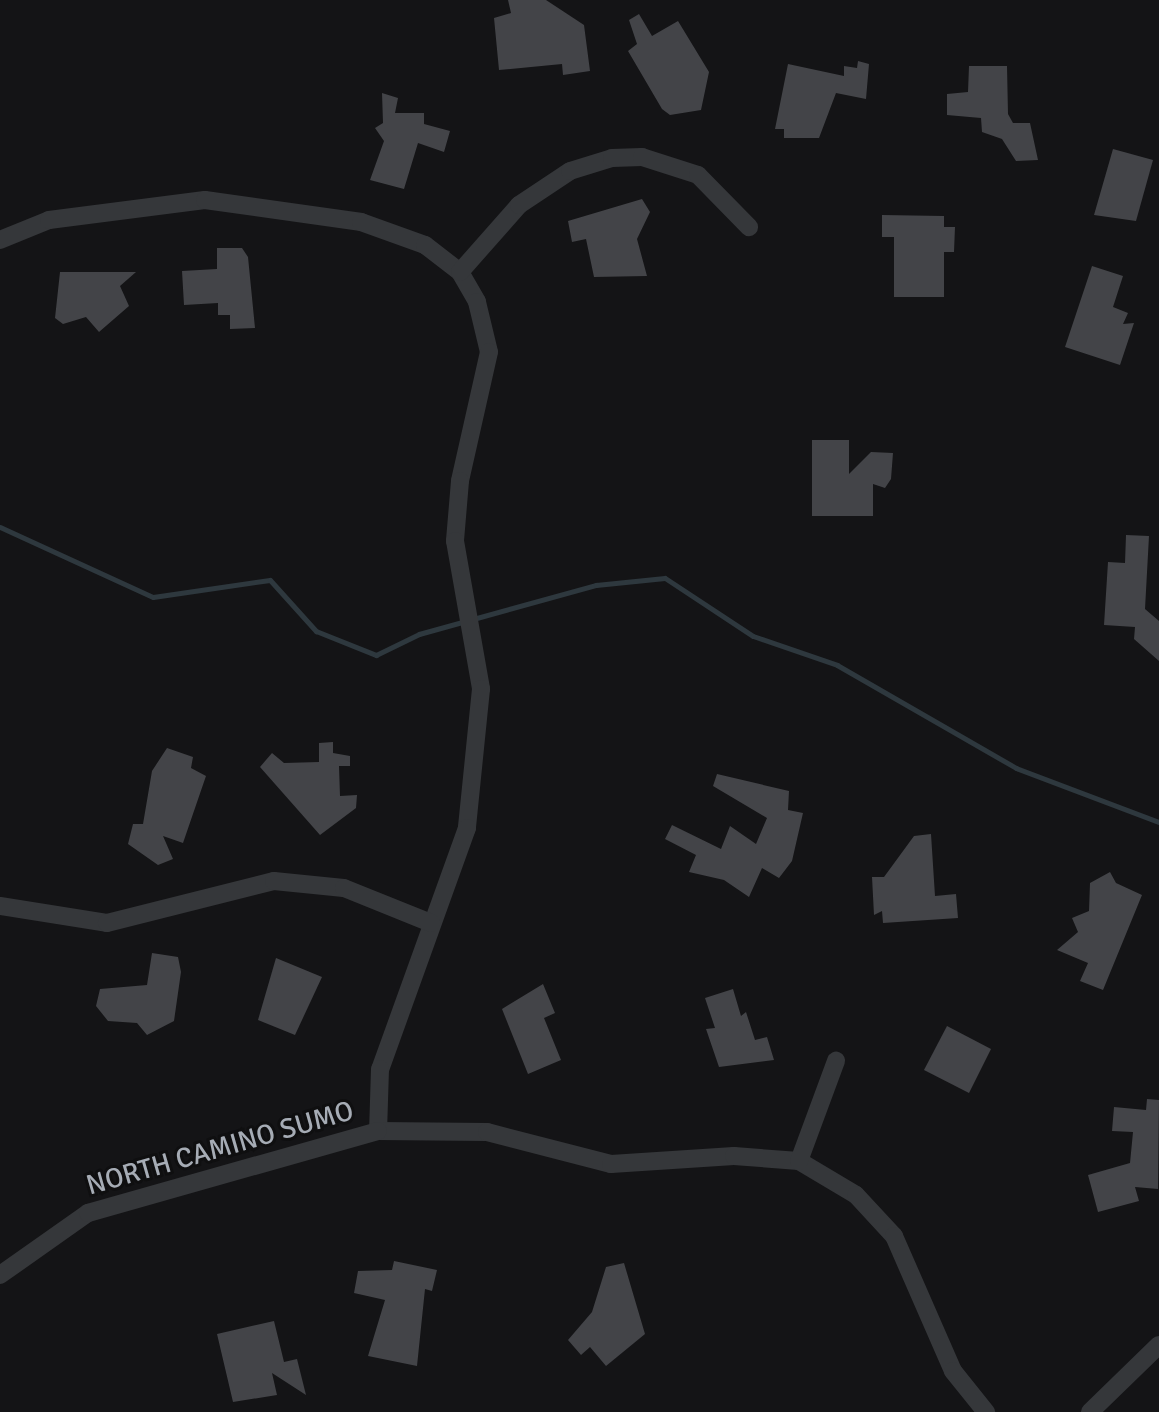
<!DOCTYPE html>
<html>
<head>
<meta charset="utf-8">
<style>
  body { margin:0 }
  #map { position:relative; width:1159px; height:1412px; overflow:hidden; background:#141416; font-family:Signika,sans-serif }
  div>[style] { position:absolute }
  .stream>* { height:5px; margin:-2.5px; padding:0 2.5px; transform-origin:2.5px; border-radius:2.5px; background:#2e383e }
  .building>* { inset:0; background:#434448 }
  .minor>* { height:18px; margin:-9px; padding:0 9px; transform-origin:9px; border-radius:9px; background:#35373a }
  span { translate:-50% -50%; white-space:nowrap; text-align:center; line-height:1.15; -webkit-text-stroke:6px #0f0f10; paint-order:stroke }
  .street-label { font-size:28px; color:#a6acb5 }
</style>
</head>
<body>
<div id="map">
  <div class="stream">
    <i style="left:0;top:527px;width:168px;rotate:24.6deg"></i>
    <i style="left:153px;top:597px;width:118px;rotate:-8.3deg"></i>
    <i style="left:270px;top:580px;width:69px;rotate:48deg"></i>
    <i style="left:316px;top:631px;width:65px;rotate:21.8deg"></i>
    <i style="left:376px;top:655px;width:48px;rotate:-26deg"></i>
    <i style="left:419px;top:634px;width:184px;rotate:-15.5deg"></i>
    <i style="left:596px;top:585px;width:69px;rotate:-5.8deg"></i>
    <i style="left:665px;top:578px;width:105px;rotate:33.4deg"></i>
    <i style="left:753px;top:636px;width:89px;rotate:19deg"></i>
    <i style="left:837px;top:665px;width:207px;rotate:29.9deg"></i>
    <i style="left:1016px;top:768px;width:153px;rotate:20.7deg"></i>
  </div>
  <div class="building">
    <i style="clip-path:polygon(508px 0,546px 0,584px 25px,590px 71px,563px 75px,562px 64px,499px 70px,494px 18px,511px 13px)"></i>
    <i style="clip-path:polygon(639px 14px,652px 36px,678px 21px,709px 72px,701px 110px,670px 115px,662px 109px,628px 51px,637px 44px,629px 20px)"></i>
    <i style="clip-path:polygon(858px 61px,869px 64px,866px 99px,836px 93px,819px 138px,784px 138px,784px 129px,775px 129px,788px 64px,844px 76px,844px 66px,857px 68px)"></i>
    <i style="clip-path:polygon(969px 66px,1007px 66px,1008px 114px,1013px 123px,1030px 123px,1038px 160px,1016px 161px,1002px 139px,982px 132px,981px 118px,947px 115px,947px 94px,968px 92px)"></i>
    <i style="clip-path:polygon(382px 93px,398px 98px,395px 113px,424px 113px,424px 124px,450px 131px,444px 152px,418px 143px,404px 189px,370px 180px,384px 141px,375px 128px,383px 123px)"></i>
    <i style="clip-path:polygon(1113px 149px,1153px 160px,1136px 221px,1094px 215px)"></i>
    <i style="clip-path:polygon(642px 199px,650px 212px,637px 239px,647px 276px,594px 277px,586px 239px,572px 242px,568px 221px)"></i>
    <i style="clip-path:polygon(882px 215px,944px 216px,944px 227px,955px 227px,954px 252px,944px 252px,944px 297px,894px 297px,894px 237px,882px 237px)"></i>
    <i style="clip-path:polygon(217px 248px,242px 248px,248px 257px,255px 328px,230px 329px,230px 315px,218px 315px,218px 303px,184px 305px,182px 271px,217px 269px)"></i>
    <i style="clip-path:polygon(1092px 266px,1123px 276px,1113px 307px,1128px 313px,1123px 324px,1134px 323px,1120px 365px,1065px 347px)"></i>
    <i style="clip-path:polygon(60px 272px,136px 272px,120px 286px,129px 306px,99px 332px,86px 317px,63px 324px,55px 318px)"></i>
    <i style="clip-path:polygon(812px 440px,849px 440px,849px 474px,871px 452px,893px 453px,891px 479px,885px 488px,873px 484px,873px 516px,812px 516px)"></i>
    <i style="clip-path:polygon(1126px 535px,1149px 536px,1145px 609px,1159px 621px,1159px 661px,1134px 639px,1135px 627px,1104px 625px,1108px 562px,1125px 563px)"></i>
    <i style="clip-path:polygon(333px 742px,333px 753px,350px 756px,350px 766px,339px 766px,340px 796px,357px 795px,356px 808px,320px 835px,260px 767px,272px 753px,284px 763px,319px 762px,319px 743px)"></i>
    <i style="clip-path:polygon(167px 748px,193px 757px,191px 768px,206px 776px,183px 843px,163px 836px,173px 859px,158px 865px,128px 844px,133px 824px,143px 824px,152px 771px)"></i>
    <i style="clip-path:polygon(717px 774px,789px 791px,788px 810px,803px 813px,792px 861px,779px 878px,762px 868px,749px 897px,724px 880px,689px 872px,696px 855px,665px 839px,672px 825px,721px 849px,730px 826px,756px 844px,767px 818px,713px 786px)"></i>
    <i style="clip-path:polygon(931px 834px,935px 896px,956px 894px,958px 918px,883px 923px,882px 911px,874px 915px,872px 877px,884px 877px,914px 836px)"></i>
    <i style="clip-path:polygon(1110px 872px,1116px 883px,1142px 895px,1103px 990px,1080px 981px,1088px 963px,1057px 950px,1078px 932px,1072px 918px,1089px 911px,1090px 883px)"></i>
    <i style="clip-path:polygon(152px 953px,178px 957px,181px 972px,174px 1021px,147px 1035px,137px 1023px,108px 1021px,96px 1006px,100px 989px,147px 985px)"></i>
    <i style="clip-path:polygon(276px 958px,322px 977px,295px 1035px,258px 1020px)"></i>
    <i style="clip-path:polygon(543px 984px,555px 1013px,544px 1018px,561px 1060px,528px 1074px,502px 1009px)"></i>
    <i style="clip-path:polygon(733px 989px,741px 1016px,746px 1012px,755px 1040px,767px 1037px,774px 1060px,719px 1067px,706px 1029px,715px 1028px,705px 998px)"></i>
    <i style="clip-path:polygon(947px 1026px,991px 1049px,969px 1093px,924px 1070px)"></i>
    <i style="clip-path:polygon(1147px 1099px,1159px 1100px,1158px 1189px,1135px 1187px,1139px 1201px,1098px 1212px,1088px 1175px,1130px 1163px,1133px 1132px,1112px 1131px,1114px 1107px,1146px 1110px)"></i>
    <i style="clip-path:polygon(394px 1261px,437px 1270px,432px 1291px,425px 1289px,417px 1366px,368px 1356px,385px 1300px,354px 1293px,358px 1271px,392px 1270px)"></i>
    <i style="clip-path:polygon(624px 1263px,645px 1334px,606px 1366px,590px 1347px,581px 1355px,568px 1340px,592px 1312px,606px 1267px)"></i>
    <i style="clip-path:polygon(274px 1321px,284px 1362px,297px 1359px,306px 1395px,272px 1373px,277px 1395px,233px 1402px,217px 1334px)"></i>
  </div>
  <div class="minor">
    <i style="left:0;top:240px;width:53px;rotate:-22.2deg"></i>
    <i style="left:49px;top:220px;width:157px;rotate:-7.3deg"></i>
    <i style="left:205px;top:200px;width:158px;rotate:8deg"></i>
    <i style="left:361px;top:222px;width:68px;rotate:19.8deg"></i>
    <i style="left:425px;top:245px;width:44px;rotate:37.6deg"></i>
    <i style="left:460px;top:272px;width:34px;rotate:60deg"></i>
    <i style="left:477px;top:302px;width:51px;rotate:76.5deg"></i>
    <i style="left:489px;top:352px;width:132px;rotate:102.7deg"></i>
    <i style="left:460px;top:481px;width:60px;rotate:94.8deg"></i>
    <i style="left:455px;top:541px;width:150px;rotate:80deg"></i>
    <i style="left:481px;top:689px;width:140px;rotate:95.8deg"></i>
    <i style="left:467px;top:828px;width:256px;rotate:109.8deg"></i>
    <i style="left:380px;top:1069px;width:62px;rotate:91.8deg"></i>
    <i style="left:378px;top:1131px;width:109px;rotate:0.5deg"></i>
    <i style="left:487px;top:1132px;width:128px;rotate:14.5deg"></i>
    <i style="left:611px;top:1164px;width:123px;rotate:-3.7deg"></i>
    <i style="left:734px;top:1156px;width:65px;rotate:4.4deg"></i>
    <i style="left:799px;top:1161px;width:66px;rotate:30.8deg"></i>
    <i style="left:856px;top:1195px;width:56px;rotate:47.2deg"></i>
    <i style="left:894px;top:1236px;width:147px;rotate:66.4deg"></i>
    <i style="left:953px;top:1371px;width:53px;rotate:51.2deg"></i>
    <i style="left:460px;top:272px;width:89px;rotate:-48.6deg"></i>
    <i style="left:519px;top:205px;width:61px;rotate:-33.7deg"></i>
    <i style="left:570px;top:171px;width:44px;rotate:-17.2deg"></i>
    <i style="left:612px;top:158px;width:30px;rotate:-2deg"></i>
    <i style="left:642px;top:157px;width:59px;rotate:17.8deg"></i>
    <i style="left:698px;top:175px;width:73px;rotate:45.6deg"></i>
    <i style="left:0;top:906px;width:108px;rotate:9deg"></i>
    <i style="left:107px;top:923px;width:172px;rotate:-14.1deg"></i>
    <i style="left:274px;top:881px;width:70px;rotate:5.7deg"></i>
    <i style="left:344px;top:888px;width:94px;rotate:21.9deg"></i>
    <i style="left:799px;top:1161px;width:107px;rotate:-69.7deg"></i>
    <i style="left:0;top:1275px;width:108px;rotate:-35.2deg"></i>
    <i style="left:88px;top:1213px;width:301px;rotate:-15.8deg"></i>
    <i style="left:1090px;top:1412px;width:96px;rotate:-44.2deg"></i>
  </div>
  <div class="street-label">
    <span style="left:220px;top:1148px;rotate:-16deg">NORTH CAMINO SUMO</span>
  </div>
</div>
</body>
</html>
